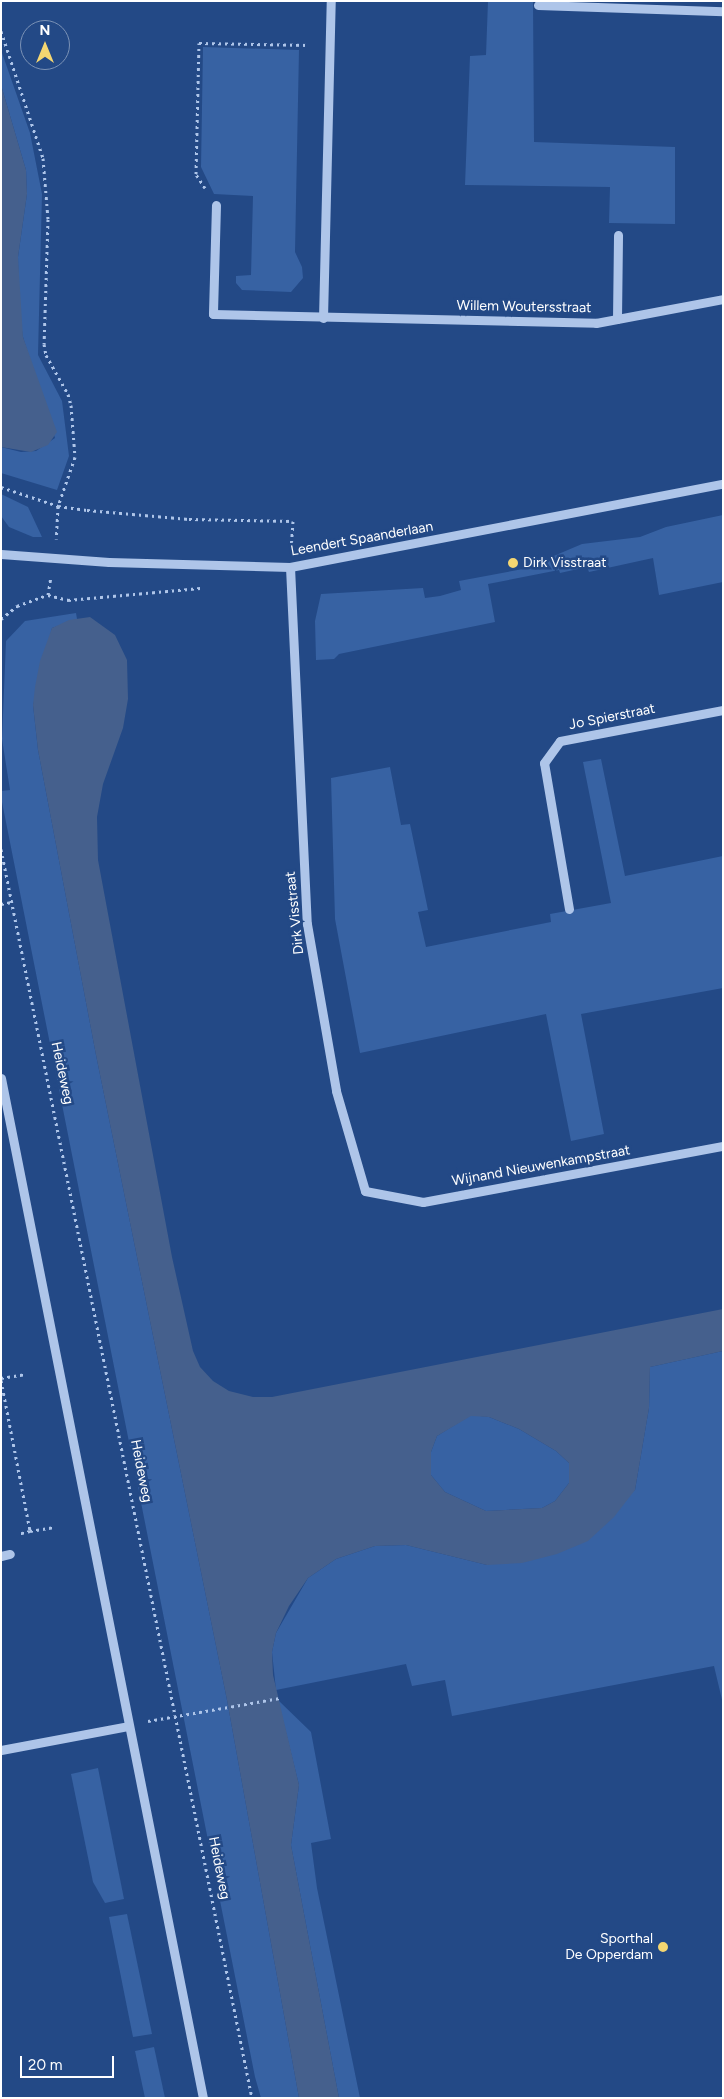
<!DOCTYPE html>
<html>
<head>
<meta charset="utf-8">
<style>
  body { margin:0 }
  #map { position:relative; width:724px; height:2099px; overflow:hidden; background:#234986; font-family:Figtree,sans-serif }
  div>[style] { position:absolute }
  .green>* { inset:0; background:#3762a3 }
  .water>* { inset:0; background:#45608d }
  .path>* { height:3px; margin-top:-1.5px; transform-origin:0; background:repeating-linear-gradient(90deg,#aec5e9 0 2.5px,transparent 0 6.5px) }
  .minor>* { height:9px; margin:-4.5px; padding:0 4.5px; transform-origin:4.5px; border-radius:4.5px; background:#aec5e9 }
  .dots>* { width:14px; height:14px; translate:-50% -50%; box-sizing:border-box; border:2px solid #234986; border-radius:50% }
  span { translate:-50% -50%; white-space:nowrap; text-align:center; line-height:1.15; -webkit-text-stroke:5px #234986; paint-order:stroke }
  .street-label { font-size:14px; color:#fff }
  .poi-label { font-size:14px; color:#fff }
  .left { translate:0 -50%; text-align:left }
  .right { translate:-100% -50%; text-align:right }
  .frame { position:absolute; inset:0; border:2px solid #fff; pointer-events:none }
  .north { position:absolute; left:20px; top:20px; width:50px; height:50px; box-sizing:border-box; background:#234986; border:1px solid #7b92b6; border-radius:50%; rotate:0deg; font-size:14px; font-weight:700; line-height:20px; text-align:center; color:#fff }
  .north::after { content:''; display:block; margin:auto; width:18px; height:22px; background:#f4d671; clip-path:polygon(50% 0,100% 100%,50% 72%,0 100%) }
  .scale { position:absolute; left:20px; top:2056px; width:94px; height:22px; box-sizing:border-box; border:2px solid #fff; border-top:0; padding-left:6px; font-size:15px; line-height:18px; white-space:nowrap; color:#fff; -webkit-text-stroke:4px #234986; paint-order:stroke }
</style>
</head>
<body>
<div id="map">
  <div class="green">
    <i style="clip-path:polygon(488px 1px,533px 1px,534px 142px,675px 147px,675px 224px,609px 223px,610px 187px,465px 185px,470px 56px,486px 55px)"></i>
    <i style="clip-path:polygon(203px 47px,299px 50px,295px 252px,302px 267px,303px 278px,291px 292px,242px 290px,236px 283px,236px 276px,251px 275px,253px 196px,214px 194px,201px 167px)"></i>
    <i style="clip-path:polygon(1px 50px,30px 133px,42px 194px,38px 355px,62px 401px,69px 456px,57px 490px,1px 473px,1px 447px,21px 452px,36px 451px,55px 438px,23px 337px,19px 311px,18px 257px,27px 194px,26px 170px,1px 85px)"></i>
    <i style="clip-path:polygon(1px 494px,28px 507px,42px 537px,33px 537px,9px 527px,1px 516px)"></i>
    <i style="clip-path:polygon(723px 515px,723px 582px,659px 595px,653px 558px,589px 572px,587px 567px,560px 573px,559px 570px,488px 584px,495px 622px,339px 654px,334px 659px,316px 660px,315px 621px,321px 594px,423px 588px,425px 598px,440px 596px,461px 590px,459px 581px,523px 569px,582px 544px,640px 537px,666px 527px)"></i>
    <i style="clip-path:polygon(76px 613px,77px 619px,52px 628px,33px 705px,38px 750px,96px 1055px,227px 1700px,299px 2098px,261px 2098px,255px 2077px,1px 797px,1px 791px,10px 790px,2px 739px,6px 641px,25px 621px)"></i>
    <i style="clip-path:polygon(601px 759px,625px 876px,723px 856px,723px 988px,581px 1014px,604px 1134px,571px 1141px,546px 1014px,360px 1053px,335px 919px,331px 778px,390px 767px,401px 825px,410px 824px,428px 910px,418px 912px,426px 947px,551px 922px,550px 914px,611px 903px,583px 762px)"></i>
    <i style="clip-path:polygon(723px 1351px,723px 1704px,714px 1666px,452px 1716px,445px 1680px,412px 1686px,406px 1664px,276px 1690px,272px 1652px,276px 1633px,308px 1578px,336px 1559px,375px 1546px,406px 1545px,487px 1565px,635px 1490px,649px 1408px,650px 1367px)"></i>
    <i style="clip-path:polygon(471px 1415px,489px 1417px,519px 1429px,556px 1451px,569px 1463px,569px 1483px,555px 1501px,542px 1508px,486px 1511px,445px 1492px,431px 1475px,431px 1452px,437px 1436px)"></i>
    <i style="clip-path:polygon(278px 1700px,311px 1732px,331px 1839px,311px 1843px,317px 1888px,360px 2098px,339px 2098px,291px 1845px,299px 1785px)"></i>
    <i style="clip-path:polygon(98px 1768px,124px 1899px,105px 1903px,93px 1882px,71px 1774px)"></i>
    <i style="clip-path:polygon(127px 1914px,152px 2034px,133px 2037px,109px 1917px)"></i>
    <i style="clip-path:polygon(154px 2047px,165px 2098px,145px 2098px,135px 2051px)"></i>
  </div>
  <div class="water">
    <i style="clip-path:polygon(1px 85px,26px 170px,27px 194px,18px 257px,23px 337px,57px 432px,48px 445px,31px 452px,1px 447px)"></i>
    <i style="clip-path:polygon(evenodd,90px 617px,115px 635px,127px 660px,128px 699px,123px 728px,103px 784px,97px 817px,98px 860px,172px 1257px,193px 1351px,200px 1367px,213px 1381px,229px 1391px,253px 1397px,272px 1397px,723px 1309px,723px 1351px,650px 1367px,649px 1408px,635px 1490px,614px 1517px,588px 1541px,557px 1554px,522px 1563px,487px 1565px,406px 1545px,375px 1546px,336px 1559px,308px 1578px,289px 1606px,276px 1633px,272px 1652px,273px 1675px,299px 1785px,291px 1845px,339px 2098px,299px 2098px,227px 1700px,96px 1055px,38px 750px,33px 705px,35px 687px,40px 661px,52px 628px,69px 620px,90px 617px,471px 1416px,489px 1417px,519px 1429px,556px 1451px,569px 1463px,569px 1483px,555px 1501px,542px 1508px,486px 1511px,445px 1492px,431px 1475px,431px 1452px,437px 1436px,471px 1416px)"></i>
  </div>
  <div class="path">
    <i style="left:1px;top:31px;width:134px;rotate:71.7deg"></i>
    <i style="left:43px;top:158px;width:61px;rotate:85.3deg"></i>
    <i style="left:48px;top:219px;width:125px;rotate:91.8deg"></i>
    <i style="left:44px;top:344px;width:11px;rotate:80deg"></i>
    <i style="left:46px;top:355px;width:45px;rotate:60.6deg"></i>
    <i style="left:68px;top:394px;width:11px;rotate:75deg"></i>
    <i style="left:71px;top:405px;width:52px;rotate:85.6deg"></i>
    <i style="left:75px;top:457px;width:52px;rotate:109.1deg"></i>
    <i style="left:58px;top:506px;width:33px;rotate:93deg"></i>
    <i style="left:205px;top:188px;width:17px;rotate:-123deg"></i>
    <i style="left:196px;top:174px;width:131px;rotate:-88.7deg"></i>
    <i style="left:199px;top:43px;width:110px;rotate:1deg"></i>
    <i style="left:1px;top:487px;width:60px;rotate:18.4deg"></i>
    <i style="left:58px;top:506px;width:29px;rotate:8deg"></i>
    <i style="left:87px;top:510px;width:102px;rotate:5deg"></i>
    <i style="left:189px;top:519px;width:104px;rotate:1.1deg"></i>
    <i style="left:293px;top:521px;width:26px;rotate:94deg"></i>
    <i style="left:48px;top:595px;width:21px;rotate:14deg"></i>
    <i style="left:68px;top:600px;width:133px;rotate:-5.2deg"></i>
    <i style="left:1px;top:619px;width:21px;rotate:-39deg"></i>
    <i style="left:17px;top:606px;width:33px;rotate:-20deg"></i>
    <i style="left:48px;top:595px;width:18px;rotate:-81deg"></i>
    <i style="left:1px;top:849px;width:1274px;rotate:78.64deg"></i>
    <i style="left:1px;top:904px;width:11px;rotate:-10deg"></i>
    <i style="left:1px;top:1378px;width:24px;rotate:-9deg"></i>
    <i style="left:1px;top:1380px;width:154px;rotate:79.1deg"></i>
    <i style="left:30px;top:1531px;width:12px;rotate:166deg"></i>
    <i style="left:30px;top:1531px;width:25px;rotate:-9deg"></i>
    <i style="left:148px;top:1721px;width:134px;rotate:-9.9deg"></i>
  </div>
  <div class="minor">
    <i style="left:538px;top:5px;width:185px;rotate:1.9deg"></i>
    <i style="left:216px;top:205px;width:109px;rotate:91.6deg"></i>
    <i style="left:213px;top:314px;width:383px;rotate:1.3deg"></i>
    <i style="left:596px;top:323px;width:129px;rotate:-10.7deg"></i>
    <i style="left:323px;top:318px;width:317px;rotate:-88.6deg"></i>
    <i style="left:617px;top:319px;width:84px;rotate:-89.3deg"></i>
    <i style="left:1px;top:554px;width:108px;rotate:4.2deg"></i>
    <i style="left:109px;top:562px;width:181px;rotate:1.6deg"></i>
    <i style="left:290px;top:567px;width:441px;rotate:-10.9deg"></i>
    <i style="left:290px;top:567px;width:357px;rotate:87.3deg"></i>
    <i style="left:307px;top:924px;width:169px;rotate:80.1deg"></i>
    <i style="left:336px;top:1091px;width:104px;rotate:73.8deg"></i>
    <i style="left:365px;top:1191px;width:59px;rotate:10.7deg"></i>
    <i style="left:423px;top:1202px;width:305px;rotate:-10.6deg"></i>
    <i style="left:569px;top:909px;width:148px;rotate:-99.7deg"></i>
    <i style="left:544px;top:763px;width:27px;rotate:-54deg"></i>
    <i style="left:560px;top:741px;width:166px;rotate:-10.8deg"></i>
    <i style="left:1px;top:1078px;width:1040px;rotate:78.8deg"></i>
    <i style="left:1px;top:1556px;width:9px;rotate:-13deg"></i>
    <i style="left:1px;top:1750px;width:129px;rotate:-10.7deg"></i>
  </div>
  <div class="dots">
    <i style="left:513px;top:563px;background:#f4d671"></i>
    <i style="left:663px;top:1947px;background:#f4d671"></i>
  </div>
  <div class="street-label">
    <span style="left:524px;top:307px;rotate:1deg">Willem Woutersstraat</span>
    <span style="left:362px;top:539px;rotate:-10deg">Leendert Spaanderlaan</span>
    <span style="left:612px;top:717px;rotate:-11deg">Jo Spierstraat</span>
    <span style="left:295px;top:913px;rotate:-96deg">Dirk Visstraat</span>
    <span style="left:62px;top:1073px;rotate:78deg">Heideweg</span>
    <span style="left:541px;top:1166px;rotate:-10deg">Wijnand Nieuwenkampstraat</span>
    <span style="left:141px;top:1471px;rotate:79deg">Heideweg</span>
    <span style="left:219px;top:1868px;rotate:79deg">Heideweg</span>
  </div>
  <div class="poi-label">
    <span class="left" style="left:523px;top:563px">Dirk Visstraat</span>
    <span class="right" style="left:653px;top:1947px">Sporthal<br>De Opperdam</span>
  </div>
  <div class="frame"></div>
  <div class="north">N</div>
  <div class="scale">20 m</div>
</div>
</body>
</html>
